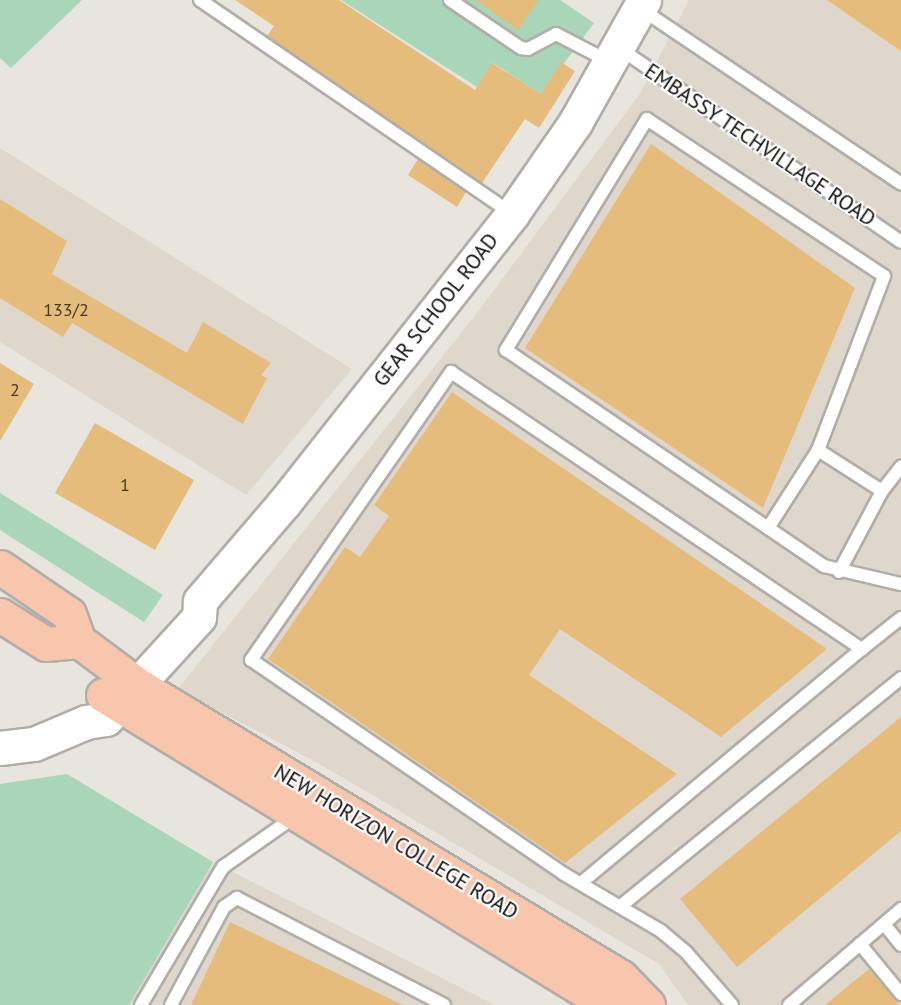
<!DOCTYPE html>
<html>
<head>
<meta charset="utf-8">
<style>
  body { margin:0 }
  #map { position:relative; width:901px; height:1005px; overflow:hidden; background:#e8e4de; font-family:"PT Sans",sans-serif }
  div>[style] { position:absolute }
  .built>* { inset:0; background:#dfd7cb }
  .green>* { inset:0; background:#a9d5b9 }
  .building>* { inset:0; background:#e6bc7c }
  .roads { filter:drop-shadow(2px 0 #b1ada8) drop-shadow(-2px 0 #b1ada8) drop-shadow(0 2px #b1ada8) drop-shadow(0 -2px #b1ada8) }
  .service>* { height:12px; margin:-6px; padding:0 6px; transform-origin:6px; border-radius:6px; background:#fff }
  .secondary>* { height:33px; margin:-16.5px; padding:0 16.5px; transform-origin:16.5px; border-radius:16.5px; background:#fff }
  .primary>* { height:33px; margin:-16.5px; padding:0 16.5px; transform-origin:16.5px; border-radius:16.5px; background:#f8c5ad }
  span { translate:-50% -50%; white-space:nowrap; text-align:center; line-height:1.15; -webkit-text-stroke:4.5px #fff; paint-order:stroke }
  .number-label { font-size:18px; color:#453928 }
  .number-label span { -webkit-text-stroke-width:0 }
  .street-label { font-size:21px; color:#0f0d0c }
</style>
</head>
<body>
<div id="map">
  <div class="built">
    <i style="clip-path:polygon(689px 0,901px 0,901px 1005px,688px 1005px,659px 964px,323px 766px,178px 689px,477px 313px,639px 95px)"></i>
    <i style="clip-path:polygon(0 148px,352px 369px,246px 495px,0 342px)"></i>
    <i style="clip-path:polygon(213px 862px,495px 1005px,129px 1005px)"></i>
  </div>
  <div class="green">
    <i style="clip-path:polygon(0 0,82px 0,11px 68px,0 58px)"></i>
    <i style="clip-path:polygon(341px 0,560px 0,594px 23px,541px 94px,493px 63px,477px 87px)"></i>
    <i style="clip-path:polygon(0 493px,163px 595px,144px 622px,0 530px)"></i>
    <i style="clip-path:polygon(67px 774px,213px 862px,129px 1005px,0 1005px,0 784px)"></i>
  </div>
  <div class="building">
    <i style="clip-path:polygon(235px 0,339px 0,475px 90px,492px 63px,541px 94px,561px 62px,575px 71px,539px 128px,525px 119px,482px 183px,267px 36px,274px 26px)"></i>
    <i style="clip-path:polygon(476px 0,539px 0,518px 30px)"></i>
    <i style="clip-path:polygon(827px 0,901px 0,901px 51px)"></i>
    <i style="clip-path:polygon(651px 144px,855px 288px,763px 508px,525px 348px)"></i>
    <i style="clip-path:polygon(418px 159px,466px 192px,457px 207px,408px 175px)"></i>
    <i style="clip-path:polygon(0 199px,67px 241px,52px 274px,187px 353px,203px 322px,271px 363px,261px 375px,267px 378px,243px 424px,72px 323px,63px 337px,0 298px)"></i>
    <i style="clip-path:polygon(0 363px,34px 384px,0 441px)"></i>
    <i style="clip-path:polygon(452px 392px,827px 649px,721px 737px,560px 629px,529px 675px,677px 774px,565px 863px,268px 659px,345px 547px,360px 557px,389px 516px,374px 505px)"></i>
    <i style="clip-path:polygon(95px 423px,194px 480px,155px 550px,55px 493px)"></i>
    <i style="clip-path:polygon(901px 717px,901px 831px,737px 967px,680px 899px)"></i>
    <i style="clip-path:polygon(230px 922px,403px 1005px,191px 1005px)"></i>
    <i style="clip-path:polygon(869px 969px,899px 1005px,825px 1005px)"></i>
  </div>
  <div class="roads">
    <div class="service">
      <i style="left:200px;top:0;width:377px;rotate:34.4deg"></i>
      <i style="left:450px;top:0;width:86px;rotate:34.1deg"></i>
      <i style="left:521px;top:48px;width:7px;rotate:8deg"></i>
      <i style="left:528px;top:49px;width:32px;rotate:-28deg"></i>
      <i style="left:556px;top:34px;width:59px;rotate:27.4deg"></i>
      <i style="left:641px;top:9px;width:313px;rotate:33.9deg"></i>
      <i style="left:619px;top:48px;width:342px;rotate:34.5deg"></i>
      <i style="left:818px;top:450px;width:76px;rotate:32.6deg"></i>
      <i style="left:882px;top:491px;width:31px;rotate:-52deg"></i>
      <i style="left:768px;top:528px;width:93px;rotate:-57.3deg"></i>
      <i style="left:818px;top:450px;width:186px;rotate:-69.2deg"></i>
      <i style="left:884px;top:276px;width:284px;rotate:-146.5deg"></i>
      <i style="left:647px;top:119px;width:271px;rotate:121.4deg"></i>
      <i style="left:506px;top:350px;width:317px;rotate:34.2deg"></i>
      <i style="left:768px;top:528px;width:68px;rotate:34.2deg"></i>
      <i style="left:824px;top:566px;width:79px;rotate:13.2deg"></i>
      <i style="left:839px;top:572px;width:92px;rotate:-62deg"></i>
      <i style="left:581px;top:883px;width:366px;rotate:-39.8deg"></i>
      <i style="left:622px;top:905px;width:360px;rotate:-39.1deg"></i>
      <i style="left:884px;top:924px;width:27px;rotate:51deg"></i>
      <i style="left:860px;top:944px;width:65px;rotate:50.6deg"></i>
      <i style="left:141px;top:1005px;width:161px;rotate:-59.3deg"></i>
      <i style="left:223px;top:867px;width:90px;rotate:-35.1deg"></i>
      <i style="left:171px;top:1005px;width:111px;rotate:-61.6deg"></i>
      <i style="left:224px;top:907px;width:16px;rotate:-35deg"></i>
      <i style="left:237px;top:898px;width:233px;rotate:27.3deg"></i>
      <i style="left:732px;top:1005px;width:70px;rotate:-131deg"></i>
      <i style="left:686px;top:952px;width:33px;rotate:-140deg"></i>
      <i style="left:661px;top:931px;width:113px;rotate:-149.6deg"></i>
      <i style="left:564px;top:874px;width:379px;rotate:-145.6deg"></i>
      <i style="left:251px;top:660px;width:351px;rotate:-55.2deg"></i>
      <i style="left:451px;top:372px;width:496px;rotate:34deg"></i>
      <i style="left:862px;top:649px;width:50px;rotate:-38.5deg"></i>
      <i style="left:789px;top:1005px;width:148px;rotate:-40.6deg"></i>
    </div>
    <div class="secondary">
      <i style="left:0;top:748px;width:34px;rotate:-7deg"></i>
      <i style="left:34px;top:744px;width:56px;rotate:-22.9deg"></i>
      <i style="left:86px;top:722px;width:20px;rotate:-9deg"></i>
      <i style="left:106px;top:719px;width:138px;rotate:-47.6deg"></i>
      <i style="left:199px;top:617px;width:16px;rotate:-86deg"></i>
      <i style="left:200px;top:601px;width:129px;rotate:-49.4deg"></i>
      <i style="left:284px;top:503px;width:368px;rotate:-51.7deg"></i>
      <i style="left:512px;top:214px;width:111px;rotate:-55.3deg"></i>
      <i style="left:575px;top:123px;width:141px;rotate:-60.7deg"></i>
    </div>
    <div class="primary">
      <i style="left:0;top:567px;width:83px;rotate:34.3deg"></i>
      <i style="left:69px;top:614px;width:29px;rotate:70deg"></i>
      <i style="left:79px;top:641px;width:74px;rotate:36.7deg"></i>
      <i style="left:138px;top:685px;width:564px;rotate:31.16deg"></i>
      <i style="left:621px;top:977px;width:39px;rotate:46deg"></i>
      <i style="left:0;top:615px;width:54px;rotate:32.2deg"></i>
      <i style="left:46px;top:644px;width:33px;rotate:-5deg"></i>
      <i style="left:103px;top:695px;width:593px;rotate:31.54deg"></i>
    </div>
  </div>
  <div class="number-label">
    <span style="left:66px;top:310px">133/2</span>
    <span style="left:15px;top:390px">2</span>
    <span style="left:125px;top:485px">1</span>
  </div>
  <div class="street-label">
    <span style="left:760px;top:145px;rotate:34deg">EMBASSY TECHVILLAGE ROAD</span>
    <span style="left:436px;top:310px;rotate:-52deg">GEAR SCHOOL ROAD</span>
    <span style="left:396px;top:842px;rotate:31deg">NEW HORIZON COLLEGE ROAD</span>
  </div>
</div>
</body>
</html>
